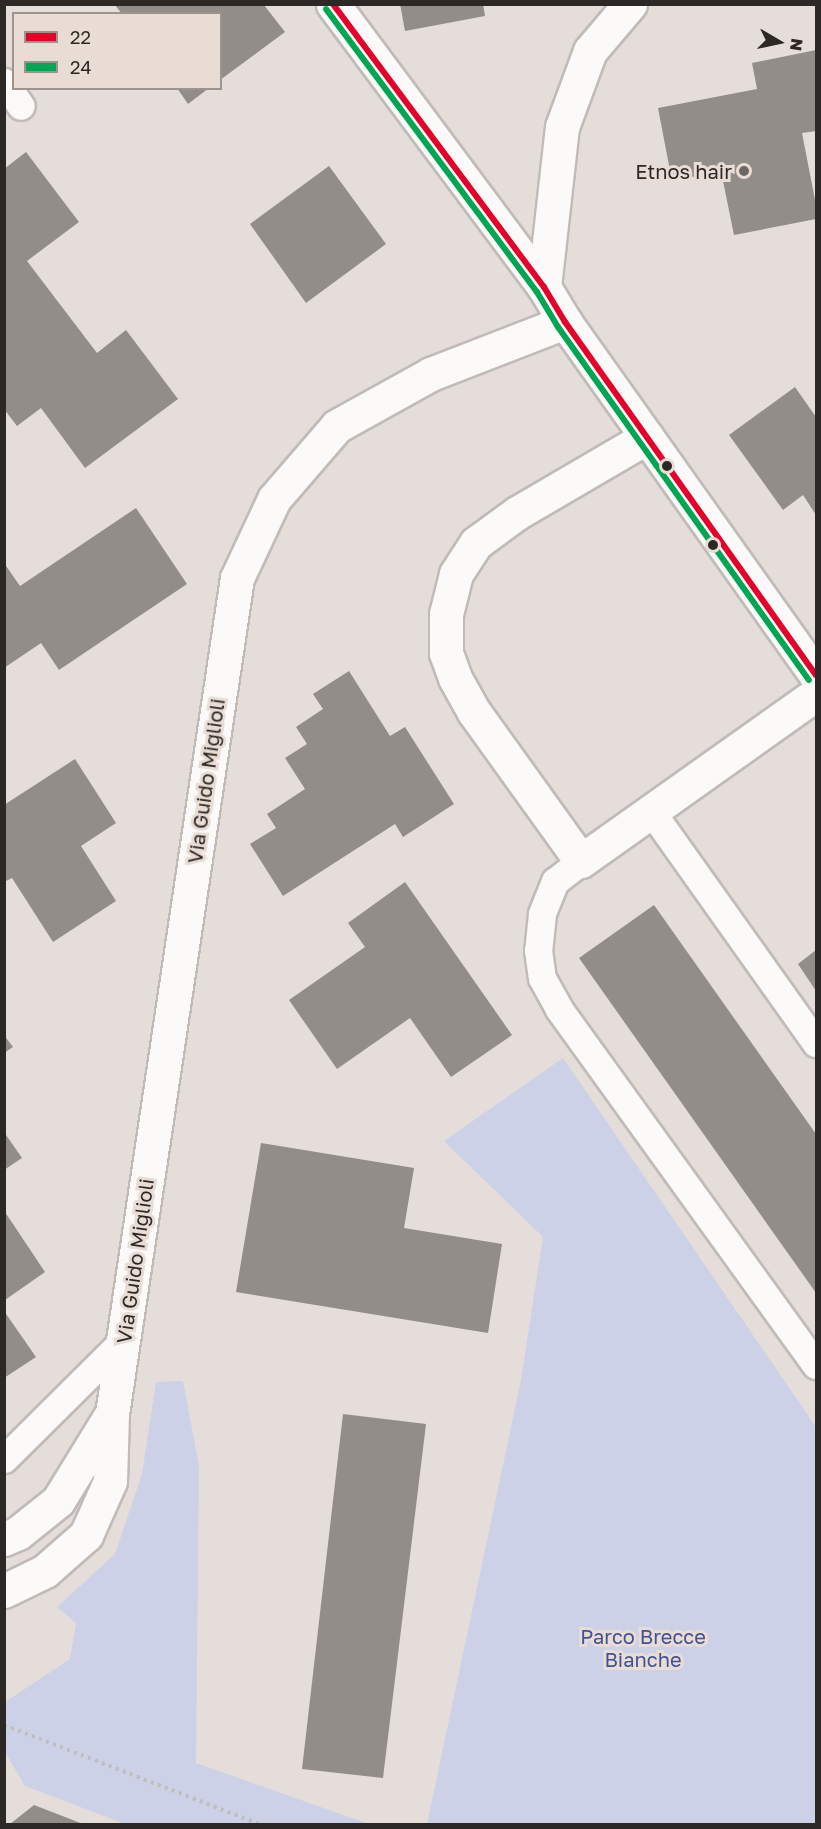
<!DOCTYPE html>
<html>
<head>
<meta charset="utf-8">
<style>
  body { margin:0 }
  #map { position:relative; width:821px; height:1829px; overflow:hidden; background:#e4ddd9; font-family:"Golos Text",sans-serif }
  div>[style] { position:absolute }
  .green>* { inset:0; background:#ccd1e8 }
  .building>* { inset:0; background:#938d8a }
  .path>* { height:4px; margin-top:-2px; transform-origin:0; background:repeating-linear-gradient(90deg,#c0bebd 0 3px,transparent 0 7.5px) }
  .roads { filter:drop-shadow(2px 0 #c1bbb8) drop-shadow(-2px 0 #c1bbb8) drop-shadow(0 2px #c1bbb8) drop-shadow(0 -2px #c1bbb8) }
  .service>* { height:27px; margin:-13.5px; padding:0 13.5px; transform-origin:13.5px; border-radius:13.5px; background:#fbfaf9 }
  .minor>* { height:33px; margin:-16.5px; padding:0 16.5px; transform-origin:16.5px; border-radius:16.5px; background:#fbfaf9 }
  .tertiary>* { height:33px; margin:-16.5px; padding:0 16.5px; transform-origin:16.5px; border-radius:16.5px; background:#fbfaf9 }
  .bus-1>* { height:6px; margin:-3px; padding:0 3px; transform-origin:3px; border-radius:3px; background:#e4002b }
  .bus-2>* { height:6px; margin:-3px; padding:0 3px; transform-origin:3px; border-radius:3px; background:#00a651 }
  .dots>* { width:16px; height:16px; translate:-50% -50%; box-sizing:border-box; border:3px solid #e8dcd5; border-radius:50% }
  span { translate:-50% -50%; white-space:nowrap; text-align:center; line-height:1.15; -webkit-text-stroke:6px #e8dcd5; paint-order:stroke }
  .poi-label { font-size:20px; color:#2c2825 }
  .right { translate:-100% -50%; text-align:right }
  .street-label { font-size:20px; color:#2c2825 }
  .park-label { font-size:20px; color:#415197 }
  .frame { position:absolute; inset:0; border:6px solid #2c2825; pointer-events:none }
  .legend { position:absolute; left:12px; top:12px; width:210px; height:78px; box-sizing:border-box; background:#e8dcd5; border:2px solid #9d948f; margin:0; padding:8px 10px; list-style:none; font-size:18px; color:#2c2825 }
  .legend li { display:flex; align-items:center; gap:12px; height:30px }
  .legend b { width:30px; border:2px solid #9d948f }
  .north { position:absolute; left:749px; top:12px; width:60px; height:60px; -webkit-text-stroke:4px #e8dcd5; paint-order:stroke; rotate:99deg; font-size:16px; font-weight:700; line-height:24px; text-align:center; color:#2c2825 }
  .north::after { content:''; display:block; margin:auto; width:21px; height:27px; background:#2c2825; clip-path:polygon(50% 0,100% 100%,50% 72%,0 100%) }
</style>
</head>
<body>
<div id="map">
  <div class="green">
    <i style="clip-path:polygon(563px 1058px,816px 1427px,816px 1824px,427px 1824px,521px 1380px,543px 1237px,444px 1141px)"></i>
    <i style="clip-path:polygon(183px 1381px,199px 1466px,196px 1763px,369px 1824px,125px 1824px,25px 1786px,5px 1752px,5px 1702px,70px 1659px,76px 1623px,57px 1607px,115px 1554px,142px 1474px,156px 1382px)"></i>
  </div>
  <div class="building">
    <i style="clip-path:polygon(400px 4px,483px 4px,485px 16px,405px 31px)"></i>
    <i style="clip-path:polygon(115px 5px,264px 5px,285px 32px,220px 80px,220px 14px,122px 14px)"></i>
    <i style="clip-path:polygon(816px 50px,816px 131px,802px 133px,816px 205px,816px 219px,734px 235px,721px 171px,672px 181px,658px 108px,757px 89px,752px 63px)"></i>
    <i style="clip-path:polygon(177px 88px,209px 88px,188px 104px)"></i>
    <i style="clip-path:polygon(26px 152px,79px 222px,27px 261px,97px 353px,126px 330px,178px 399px,85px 468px,41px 408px,17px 426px,4px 409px,4px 169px)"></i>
    <i style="clip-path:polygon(329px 166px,386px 244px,306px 303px,250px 224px)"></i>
    <i style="clip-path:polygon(795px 387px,816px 417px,816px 515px,803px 495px,783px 510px,729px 435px)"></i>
    <i style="clip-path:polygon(136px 508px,187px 584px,59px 670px,41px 643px,4px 668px,4px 563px,20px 586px)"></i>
    <i style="clip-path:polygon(349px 671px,390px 736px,405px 727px,454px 804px,403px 837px,395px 824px,283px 896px,250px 844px,276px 828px,267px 814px,305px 789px,285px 758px,307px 744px,296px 727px,323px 709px,313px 694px)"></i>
    <i style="clip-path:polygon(75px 759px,116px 823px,81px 846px,116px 901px,53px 942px,12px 878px,4px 882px,4px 805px)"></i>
    <i style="clip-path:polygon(405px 882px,512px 1035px,451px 1077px,410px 1018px,337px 1069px,289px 1000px,365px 947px,348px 923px)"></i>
    <i style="clip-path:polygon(654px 905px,816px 1134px,816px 1293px,579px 958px)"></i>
    <i style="clip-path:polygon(816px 950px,816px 991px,798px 964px)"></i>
    <i style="clip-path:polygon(4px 1035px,13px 1047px,4px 1053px)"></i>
    <i style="clip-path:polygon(4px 1132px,22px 1158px,4px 1170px)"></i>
    <i style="clip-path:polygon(261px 1143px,414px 1168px,404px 1228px,502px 1244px,488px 1333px,236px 1292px)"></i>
    <i style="clip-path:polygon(5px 1212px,45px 1272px,5px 1300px)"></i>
    <i style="clip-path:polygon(4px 1311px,36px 1357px,4px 1378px)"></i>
    <i style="clip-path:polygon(343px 1414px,426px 1424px,383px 1778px,302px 1769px)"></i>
    <i style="clip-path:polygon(34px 1805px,83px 1824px,10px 1824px)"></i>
  </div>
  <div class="path">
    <i style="left:4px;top:1725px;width:274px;rotate:21.2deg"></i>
  </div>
  <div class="roads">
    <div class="service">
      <i style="left:4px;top:82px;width:29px;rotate:55deg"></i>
      <i style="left:651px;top:811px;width:285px;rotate:54.6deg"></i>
      <i style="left:581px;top:861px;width:33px;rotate:142deg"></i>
      <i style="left:555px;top:881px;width:35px;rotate:112deg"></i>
      <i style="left:542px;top:914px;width:36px;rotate:96deg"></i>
      <i style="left:538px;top:950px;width:28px;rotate:82deg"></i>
      <i style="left:542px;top:978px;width:35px;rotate:61deg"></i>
      <i style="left:559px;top:1009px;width:439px;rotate:54.2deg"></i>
      <i style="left:4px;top:1459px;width:168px;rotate:-44.8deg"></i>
    </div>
    <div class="minor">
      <i style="left:544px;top:287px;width:161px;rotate:-83.6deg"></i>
      <i style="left:562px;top:127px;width:81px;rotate:-69.8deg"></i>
      <i style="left:590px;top:51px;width:62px;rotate:-49.6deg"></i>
      <i style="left:647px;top:437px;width:151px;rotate:149.7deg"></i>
      <i style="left:517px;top:513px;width:51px;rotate:143.8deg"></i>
      <i style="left:476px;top:543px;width:37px;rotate:123deg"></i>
      <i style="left:456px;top:574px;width:41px;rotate:104deg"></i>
      <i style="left:446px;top:614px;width:39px;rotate:90deg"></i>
      <i style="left:446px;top:653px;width:27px;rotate:70deg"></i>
      <i style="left:455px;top:678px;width:39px;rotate:61deg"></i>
      <i style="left:474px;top:712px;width:183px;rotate:54.3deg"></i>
      <i style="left:581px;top:861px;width:288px;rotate:-35.4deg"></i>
      <i style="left:4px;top:1539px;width:15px;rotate:-23deg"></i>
      <i style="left:18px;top:1533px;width:51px;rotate:-38.7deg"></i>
      <i style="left:58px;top:1501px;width:101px;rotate:-58.4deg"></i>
      <i style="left:4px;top:1591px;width:46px;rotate:-26deg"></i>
      <i style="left:45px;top:1571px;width:55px;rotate:-41.3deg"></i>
      <i style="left:86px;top:1535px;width:59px;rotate:-66deg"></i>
      <i style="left:110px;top:1481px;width:67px;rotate:-88.3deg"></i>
      <i style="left:112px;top:1414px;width:845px;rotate:-81.5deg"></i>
      <i style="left:237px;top:578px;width:87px;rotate:-64.9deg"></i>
      <i style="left:274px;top:499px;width:96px;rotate:-49.2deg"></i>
      <i style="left:337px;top:426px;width:107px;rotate:-29deg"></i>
      <i style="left:431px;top:374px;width:144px;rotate:-21.2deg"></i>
    </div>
    <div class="tertiary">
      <i style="left:333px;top:4px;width:353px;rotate:53.3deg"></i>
      <i style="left:544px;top:287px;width:41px;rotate:59deg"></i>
      <i style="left:565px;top:322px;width:433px;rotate:54.6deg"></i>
    </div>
  </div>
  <div class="bus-1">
    <i style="left:333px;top:4px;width:353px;rotate:53.3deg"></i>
    <i style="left:544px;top:287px;width:41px;rotate:59deg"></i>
    <i style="left:565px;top:322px;width:433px;rotate:54.6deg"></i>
  </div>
  <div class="bus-2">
    <i style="left:326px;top:9px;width:353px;rotate:53.3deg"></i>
    <i style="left:537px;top:292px;width:41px;rotate:59deg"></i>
    <i style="left:558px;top:327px;width:433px;rotate:54.6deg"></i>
  </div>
  <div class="dots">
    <i style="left:744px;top:171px;background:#6c6764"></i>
    <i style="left:667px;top:466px;background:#2c2825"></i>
    <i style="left:713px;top:545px;background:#2c2825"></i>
  </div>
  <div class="poi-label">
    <span class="right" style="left:732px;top:171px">Etnos hair</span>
  </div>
  <div class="street-label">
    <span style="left:206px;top:781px;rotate:-82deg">Via Guido Miglioli</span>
    <span style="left:135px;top:1261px;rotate:-82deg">Via Guido Miglioli</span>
  </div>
  <div class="park-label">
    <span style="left:643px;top:1648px">Parco Brecce<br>Bianche</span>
  </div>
  <div class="frame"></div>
  <ul class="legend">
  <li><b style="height:8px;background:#e4002b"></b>22</li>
  <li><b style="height:8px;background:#00a651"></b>24</li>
  </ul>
  <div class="north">N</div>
</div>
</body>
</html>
